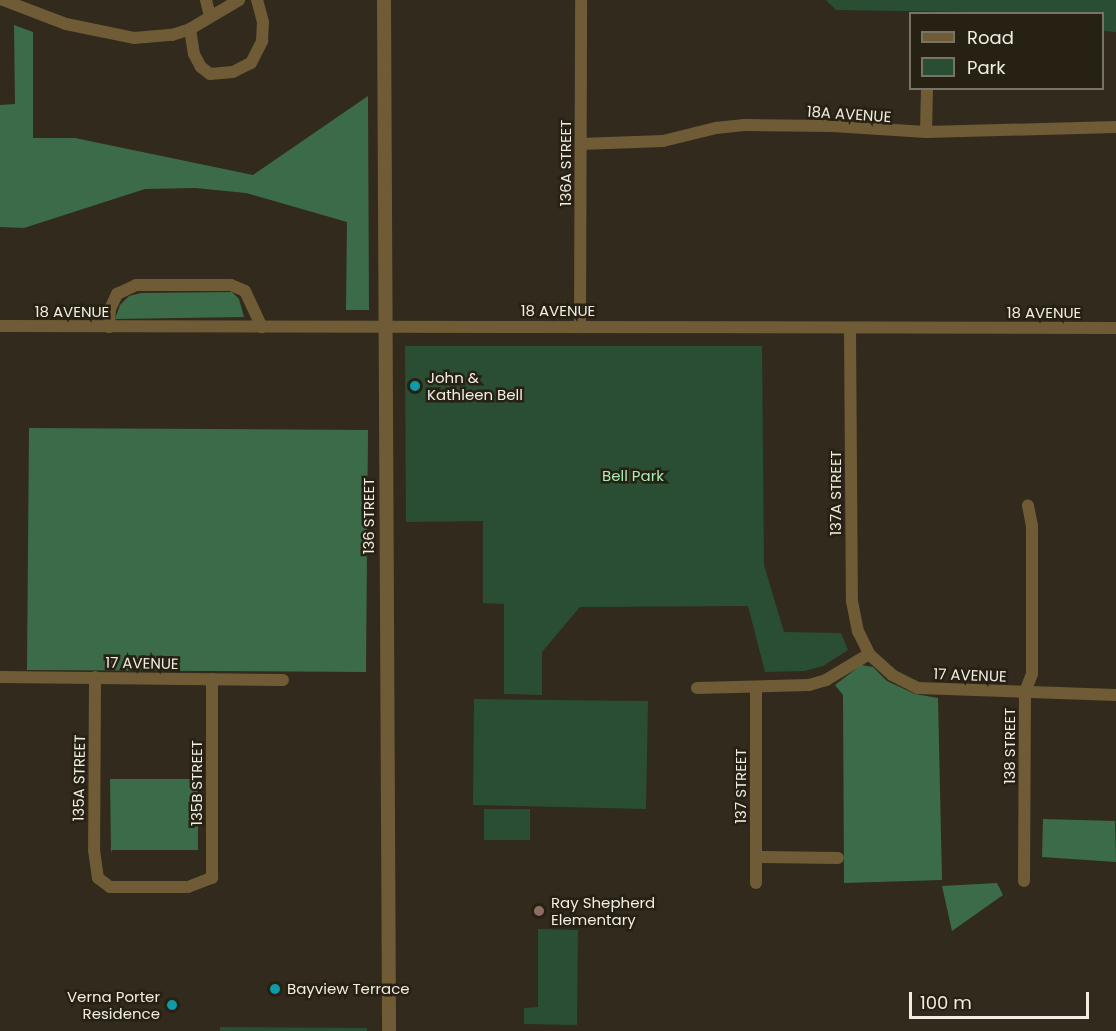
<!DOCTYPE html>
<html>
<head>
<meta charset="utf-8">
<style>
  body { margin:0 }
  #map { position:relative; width:1116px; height:1031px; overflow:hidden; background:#312a1d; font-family:Poppins,sans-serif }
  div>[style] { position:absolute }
  .green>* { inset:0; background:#294e34 }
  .forest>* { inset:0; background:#3c6b49 }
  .minor>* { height:12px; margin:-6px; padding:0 6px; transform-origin:6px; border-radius:6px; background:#6f5b35 }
  .tertiary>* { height:14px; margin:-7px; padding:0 7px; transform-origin:7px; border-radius:7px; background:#6f5b35 }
  .dots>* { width:16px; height:16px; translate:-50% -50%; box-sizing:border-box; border:3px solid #272113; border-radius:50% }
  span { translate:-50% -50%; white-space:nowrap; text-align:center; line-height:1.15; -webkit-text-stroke:5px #272113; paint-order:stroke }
  .street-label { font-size:15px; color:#f1ede4 }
  .poi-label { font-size:15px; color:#f1ede4 }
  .left { translate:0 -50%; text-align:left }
  .right { translate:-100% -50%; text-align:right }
  .park-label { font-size:15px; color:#a5eeb8 }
  .legend { position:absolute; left:909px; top:12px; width:195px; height:78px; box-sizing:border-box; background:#272113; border:2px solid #787367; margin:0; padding:8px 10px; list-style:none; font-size:18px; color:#f1ede4 }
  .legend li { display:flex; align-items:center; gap:12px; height:30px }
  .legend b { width:30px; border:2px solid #787367 }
  .scale { position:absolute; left:909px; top:992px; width:180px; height:27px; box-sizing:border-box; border:3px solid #f1ede4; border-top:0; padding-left:8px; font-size:18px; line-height:21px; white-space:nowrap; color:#f1ede4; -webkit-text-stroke:4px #272113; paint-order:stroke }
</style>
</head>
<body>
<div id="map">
  <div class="green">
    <i style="clip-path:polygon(826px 0,1116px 0,1116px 32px,1103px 31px,1102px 14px,836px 10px)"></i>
    <i style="clip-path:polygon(762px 346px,764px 565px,784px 632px,841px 633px,848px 650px,823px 666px,804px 671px,765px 672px,748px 606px,580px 607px,542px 652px,542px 695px,504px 694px,504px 604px,483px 603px,483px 521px,406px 522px,405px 346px)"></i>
    <i style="clip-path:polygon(474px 699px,648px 701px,646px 809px,473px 805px)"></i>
    <i style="clip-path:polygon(484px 809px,530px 809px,530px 840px,484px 840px)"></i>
    <i style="clip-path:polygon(538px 929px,578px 930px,577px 1025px,524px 1024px,524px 1008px,538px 1007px)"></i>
    <i style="clip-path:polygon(220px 1027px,367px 1028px,367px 1031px,220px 1031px)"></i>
  </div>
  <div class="forest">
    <i style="clip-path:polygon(14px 25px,33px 32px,33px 138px,75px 138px,253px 175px,368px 96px,369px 310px,346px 310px,347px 222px,246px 193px,195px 188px,145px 189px,24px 228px,0 227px,0 105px,15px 104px)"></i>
    <i style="clip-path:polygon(232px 292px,239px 299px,244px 317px,115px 319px,120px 305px,129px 296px,141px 293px)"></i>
    <i style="clip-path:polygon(29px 428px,368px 430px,366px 672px,27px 670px)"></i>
    <i style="clip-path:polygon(861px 665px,873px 667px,887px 681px,915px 694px,938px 698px,942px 880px,844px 883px,843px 695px,835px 685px)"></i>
    <i style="clip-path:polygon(110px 779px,198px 779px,198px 850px,112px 850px,111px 853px)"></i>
    <i style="clip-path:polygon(1043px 819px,1115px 821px,1116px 862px,1042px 857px)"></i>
    <i style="clip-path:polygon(997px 883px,1003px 895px,952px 931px,942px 886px)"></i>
  </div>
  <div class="minor">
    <i style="left:3px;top:0;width:67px;rotate:20.9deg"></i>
    <i style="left:66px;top:24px;width:69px;rotate:11.6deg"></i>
    <i style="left:134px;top:38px;width:38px;rotate:-5deg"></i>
    <i style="left:172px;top:35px;width:19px;rotate:-18deg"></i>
    <i style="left:190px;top:29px;width:57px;rotate:-30.6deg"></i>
    <i style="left:206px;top:0;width:16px;rotate:76deg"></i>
    <i style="left:190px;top:29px;width:25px;rotate:81deg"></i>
    <i style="left:194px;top:54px;width:15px;rotate:62deg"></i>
    <i style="left:201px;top:67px;width:11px;rotate:38deg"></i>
    <i style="left:210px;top:74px;width:23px;rotate:-5deg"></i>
    <i style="left:233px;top:72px;width:20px;rotate:-27deg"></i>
    <i style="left:251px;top:63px;width:25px;rotate:-63deg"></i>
    <i style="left:262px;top:41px;width:19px;rotate:-87deg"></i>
    <i style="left:263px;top:22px;width:23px;rotate:-105deg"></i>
    <i style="left:926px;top:132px;width:44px;rotate:-88.7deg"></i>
    <i style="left:581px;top:144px;width:82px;rotate:-2.1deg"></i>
    <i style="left:663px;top:141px;width:55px;rotate:-13.8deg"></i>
    <i style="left:716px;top:128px;width:28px;rotate:-6deg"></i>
    <i style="left:744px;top:125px;width:88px;rotate:0.7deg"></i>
    <i style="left:832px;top:126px;width:94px;rotate:3.7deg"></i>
    <i style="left:926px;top:132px;width:190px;rotate:-1.5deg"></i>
    <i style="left:0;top:326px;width:1116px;rotate:0.1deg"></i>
    <i style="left:580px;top:326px;width:326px;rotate:-89.8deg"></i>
    <i style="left:109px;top:327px;width:18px;rotate:-87deg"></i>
    <i style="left:110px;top:309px;width:17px;rotate:-65deg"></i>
    <i style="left:117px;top:294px;width:21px;rotate:-25deg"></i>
    <i style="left:136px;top:285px;width:95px"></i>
    <i style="left:231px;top:285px;width:15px;rotate:23deg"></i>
    <i style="left:245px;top:291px;width:40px;rotate:65deg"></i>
    <i style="left:850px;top:328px;width:273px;rotate:89.6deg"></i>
    <i style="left:852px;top:601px;width:31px;rotate:79deg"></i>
    <i style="left:858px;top:631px;width:25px;rotate:64deg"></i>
    <i style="left:869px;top:654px;width:31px;rotate:42deg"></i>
    <i style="left:892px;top:675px;width:29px;rotate:27deg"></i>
    <i style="left:918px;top:688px;width:198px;rotate:2deg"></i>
    <i style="left:0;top:677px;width:283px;rotate:0.6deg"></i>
    <i style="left:95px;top:677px;width:173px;rotate:90.3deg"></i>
    <i style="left:94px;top:850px;width:28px;rotate:82deg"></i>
    <i style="left:98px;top:878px;width:15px;rotate:37deg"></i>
    <i style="left:110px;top:887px;width:78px"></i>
    <i style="left:188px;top:887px;width:26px;rotate:-21deg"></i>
    <i style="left:212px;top:878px;width:199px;rotate:-90deg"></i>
    <i style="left:697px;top:688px;width:112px;rotate:-1.5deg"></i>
    <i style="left:809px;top:685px;width:18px;rotate:-16deg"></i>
    <i style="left:826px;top:680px;width:50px;rotate:-31.2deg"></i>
    <i style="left:756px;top:857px;width:82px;rotate:0.7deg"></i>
    <i style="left:1024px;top:881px;width:189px;rotate:-89.7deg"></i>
    <i style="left:1025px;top:692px;width:19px;rotate:-69deg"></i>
    <i style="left:1032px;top:674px;width:148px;rotate:-90deg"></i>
    <i style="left:1032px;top:526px;width:21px;rotate:-101deg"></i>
    <i style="left:756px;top:883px;width:195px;rotate:-90deg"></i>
  </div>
  <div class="tertiary">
    <i style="left:384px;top:0;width:1031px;rotate:89.72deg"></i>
  </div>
  <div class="dots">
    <i style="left:415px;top:386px;background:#0f9aa8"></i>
    <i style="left:539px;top:911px;background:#8d6e63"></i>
    <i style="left:275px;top:989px;background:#0f9aa8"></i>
    <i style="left:172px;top:1005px;background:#0f9aa8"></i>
  </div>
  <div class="street-label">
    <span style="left:849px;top:114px;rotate:4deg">18A AVENUE</span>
    <span style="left:566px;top:163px;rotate:-90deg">136A STREET</span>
    <span style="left:558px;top:311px">18 AVENUE</span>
    <span style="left:72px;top:312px">18 AVENUE</span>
    <span style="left:1044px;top:313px">18 AVENUE</span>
    <span style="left:836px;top:493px;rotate:-90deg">137A STREET</span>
    <span style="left:369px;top:516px;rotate:-90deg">136 STREET</span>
    <span style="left:142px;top:663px;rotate:1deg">17 AVENUE</span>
    <span style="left:970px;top:675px;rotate:2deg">17 AVENUE</span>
    <span style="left:1010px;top:746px;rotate:-90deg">138 STREET</span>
    <span style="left:79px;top:778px;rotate:-89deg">135A STREET</span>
    <span style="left:197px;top:783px;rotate:-90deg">135B STREET</span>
    <span style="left:741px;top:786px;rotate:-90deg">137 STREET</span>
  </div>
  <div class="poi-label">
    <span class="left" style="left:427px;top:386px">John &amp;<br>Kathleen Bell</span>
    <span class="left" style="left:551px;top:911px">Ray Shepherd<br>Elementary</span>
    <span class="left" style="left:287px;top:989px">Bayview Terrace</span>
    <span class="right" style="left:160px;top:1005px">Verna Porter<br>Residence</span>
  </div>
  <div class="park-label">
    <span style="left:633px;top:476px">Bell Park</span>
  </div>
  <ul class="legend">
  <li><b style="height:8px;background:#6f5b35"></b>Road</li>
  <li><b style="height:16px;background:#294e34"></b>Park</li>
  </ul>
  <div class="scale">100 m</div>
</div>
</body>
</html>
